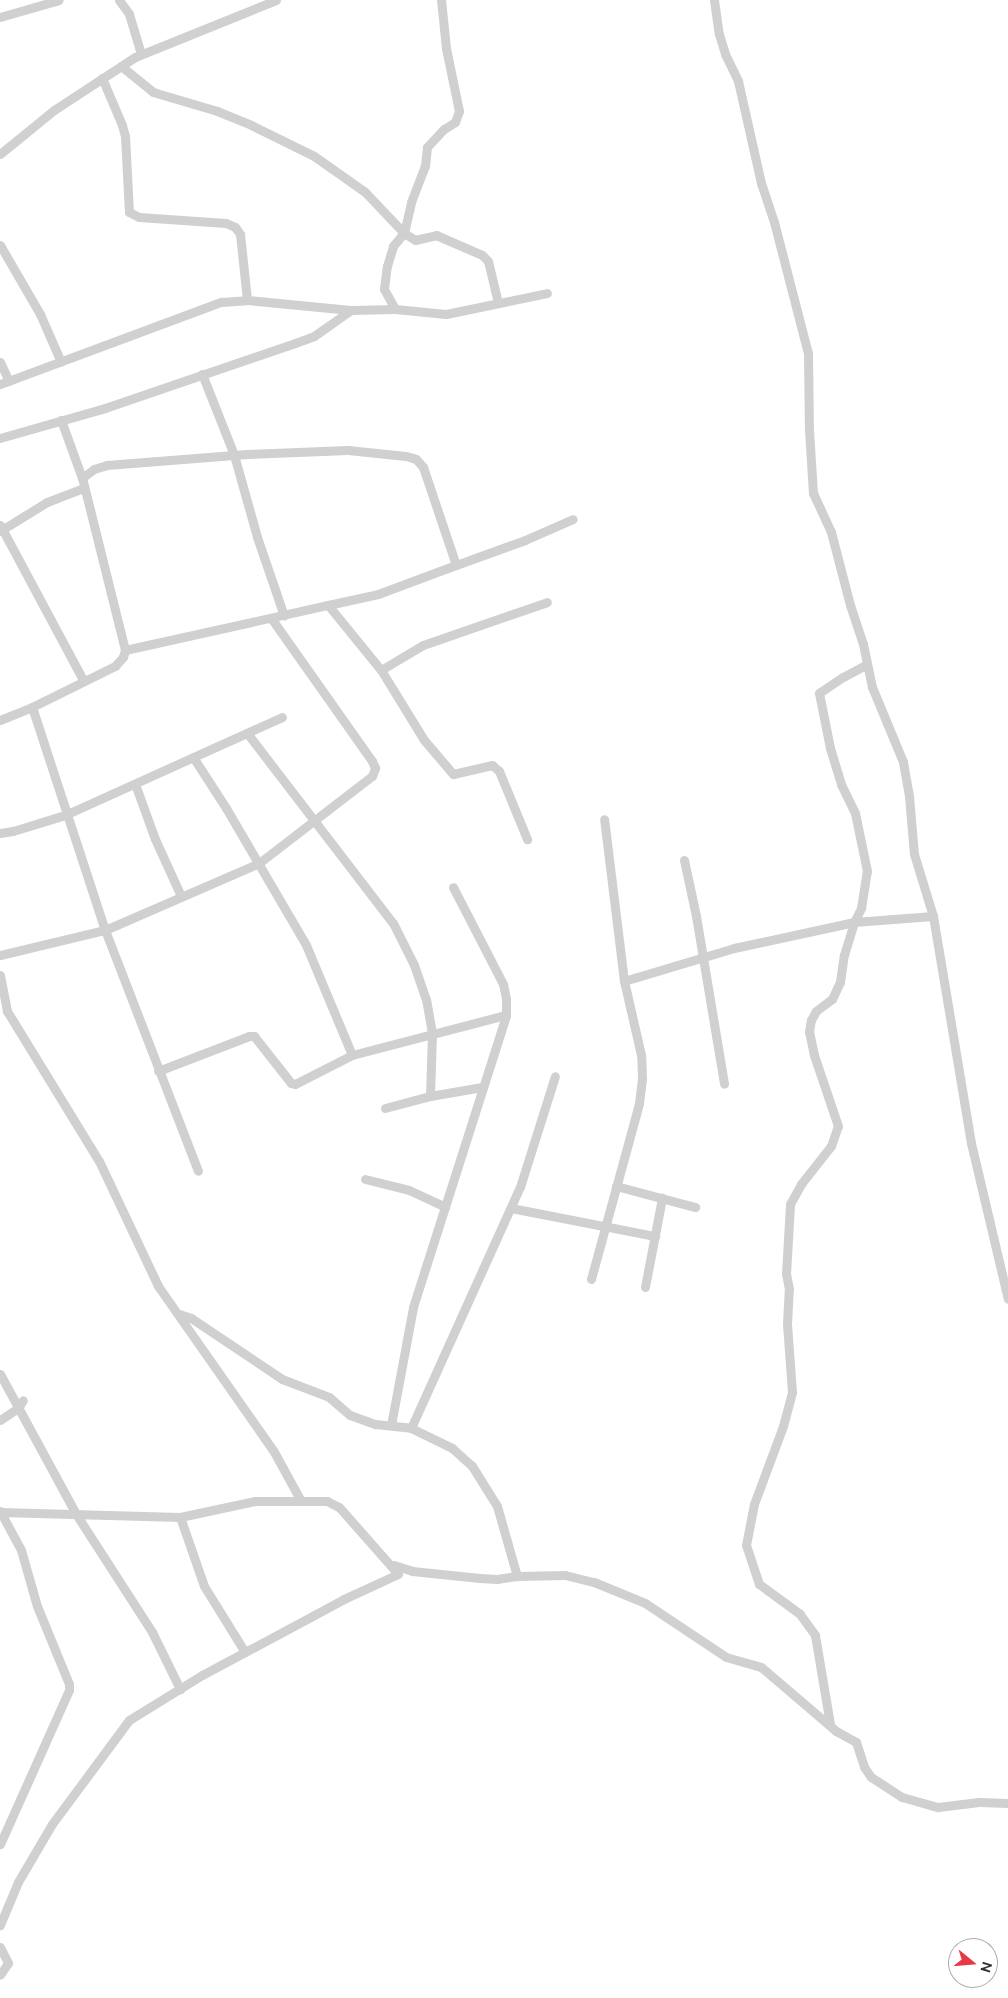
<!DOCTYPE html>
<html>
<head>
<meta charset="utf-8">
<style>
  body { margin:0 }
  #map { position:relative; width:1008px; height:1998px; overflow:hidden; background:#fff; font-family:Ubuntu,sans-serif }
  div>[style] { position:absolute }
  .minor>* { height:9px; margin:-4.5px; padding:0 4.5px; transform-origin:4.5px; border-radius:4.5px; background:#d0d0d0 }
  span { translate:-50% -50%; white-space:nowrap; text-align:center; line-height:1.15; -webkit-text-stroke:5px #fff; paint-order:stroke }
  .north { position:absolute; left:948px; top:1938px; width:50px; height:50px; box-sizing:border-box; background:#fff; border:1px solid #adadad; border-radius:50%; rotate:107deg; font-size:14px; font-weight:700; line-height:20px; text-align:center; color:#333 }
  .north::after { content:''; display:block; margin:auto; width:18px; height:22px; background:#e63946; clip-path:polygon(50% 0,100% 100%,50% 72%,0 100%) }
</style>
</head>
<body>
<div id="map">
  <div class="minor">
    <i style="left:119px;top:0;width:17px;rotate:54deg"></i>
    <i style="left:129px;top:14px;width:42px;rotate:73.3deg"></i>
    <i style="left:714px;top:0;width:34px;rotate:82deg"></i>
    <i style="left:719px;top:34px;width:21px;rotate:73deg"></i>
    <i style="left:725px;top:54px;width:30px;rotate:64deg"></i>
    <i style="left:738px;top:81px;width:105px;rotate:77.3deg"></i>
    <i style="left:761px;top:183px;width:41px;rotate:71.6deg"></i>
    <i style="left:774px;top:222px;width:135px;rotate:75.5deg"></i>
    <i style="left:808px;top:353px;width:77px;rotate:89.3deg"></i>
    <i style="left:809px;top:430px;width:63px;rotate:86.4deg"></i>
    <i style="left:813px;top:493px;width:43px;rotate:65.2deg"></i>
    <i style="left:831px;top:532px;width:75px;rotate:75.4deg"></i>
    <i style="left:850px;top:605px;width:41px;rotate:71.6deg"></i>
    <i style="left:863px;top:644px;width:44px;rotate:78.2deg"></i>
    <i style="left:872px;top:687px;width:81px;rotate:67.5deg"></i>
    <i style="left:903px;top:762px;width:35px;rotate:80deg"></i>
    <i style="left:909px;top:796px;width:58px;rotate:85.1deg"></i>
    <i style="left:914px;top:854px;width:65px;rotate:73deg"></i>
    <i style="left:933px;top:916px;width:230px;rotate:80.5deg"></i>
    <i style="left:971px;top:1143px;width:160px;rotate:76.7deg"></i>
    <i style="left:0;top:17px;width:61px;rotate:-16.1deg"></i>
    <i style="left:121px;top:66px;width:41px;rotate:39.1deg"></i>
    <i style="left:153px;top:92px;width:67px;rotate:16.5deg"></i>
    <i style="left:217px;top:111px;width:37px;rotate:22deg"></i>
    <i style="left:251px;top:125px;width:70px;rotate:26.2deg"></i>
    <i style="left:314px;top:156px;width:62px;rotate:35.2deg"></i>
    <i style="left:365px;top:192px;width:57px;rotate:46.4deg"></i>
    <i style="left:404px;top:233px;width:13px;rotate:32deg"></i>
    <i style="left:415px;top:240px;width:22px;rotate:-13deg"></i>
    <i style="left:436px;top:235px;width:50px;rotate:23.5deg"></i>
    <i style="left:482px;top:255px;width:8px;rotate:45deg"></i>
    <i style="left:488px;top:261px;width:43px;rotate:76.6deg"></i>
    <i style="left:102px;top:78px;width:51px;rotate:66.9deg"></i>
    <i style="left:122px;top:125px;width:11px;rotate:75deg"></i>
    <i style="left:125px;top:136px;width:76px;rotate:87deg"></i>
    <i style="left:129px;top:212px;width:11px;rotate:27deg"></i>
    <i style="left:139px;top:217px;width:87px;rotate:3.9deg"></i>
    <i style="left:226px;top:223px;width:10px;rotate:24deg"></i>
    <i style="left:235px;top:227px;width:9px;rotate:54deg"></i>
    <i style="left:240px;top:234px;width:66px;rotate:83.9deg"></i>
    <i style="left:0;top:154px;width:70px;rotate:-39.2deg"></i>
    <i style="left:54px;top:110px;width:97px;rotate:-33.2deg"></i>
    <i style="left:135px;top:57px;width:152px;rotate:-22deg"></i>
    <i style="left:0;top:245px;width:80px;rotate:59.9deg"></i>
    <i style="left:40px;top:314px;width:52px;rotate:66.4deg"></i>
    <i style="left:395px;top:309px;width:23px;rotate:-119deg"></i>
    <i style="left:384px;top:289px;width:23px;rotate:-83deg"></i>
    <i style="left:387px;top:266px;width:21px;rotate:-73deg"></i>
    <i style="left:393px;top:246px;width:17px;rotate:-50deg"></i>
    <i style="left:404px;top:233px;width:32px;rotate:-77deg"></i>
    <i style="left:411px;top:202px;width:39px;rotate:-69deg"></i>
    <i style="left:425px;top:166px;width:19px;rotate:-84deg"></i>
    <i style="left:427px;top:147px;width:25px;rotate:-47deg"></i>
    <i style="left:444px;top:129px;width:13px;rotate:-32deg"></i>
    <i style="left:455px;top:122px;width:12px;rotate:-70deg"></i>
    <i style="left:459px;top:111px;width:64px;rotate:-101.7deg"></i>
    <i style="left:446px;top:48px;width:48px;rotate:-95.9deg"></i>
    <i style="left:0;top:362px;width:21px;rotate:65deg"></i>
    <i style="left:202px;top:374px;width:87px;rotate:68.4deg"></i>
    <i style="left:234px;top:455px;width:85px;rotate:74.3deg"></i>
    <i style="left:257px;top:537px;width:83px;rotate:71.1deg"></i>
    <i style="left:0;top:384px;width:236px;rotate:-20.4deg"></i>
    <i style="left:221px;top:302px;width:26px;rotate:-4deg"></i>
    <i style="left:247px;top:300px;width:104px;rotate:5.5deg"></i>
    <i style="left:0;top:438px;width:109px;rotate:-15.9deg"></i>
    <i style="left:105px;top:408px;width:201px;rotate:-18.9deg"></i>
    <i style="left:295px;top:343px;width:20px;rotate:-20deg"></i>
    <i style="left:314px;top:336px;width:45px;rotate:-35.1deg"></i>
    <i style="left:351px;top:310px;width:44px;rotate:-1.3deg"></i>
    <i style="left:395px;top:309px;width:51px;rotate:5.6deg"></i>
    <i style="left:446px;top:314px;width:103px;rotate:-11.7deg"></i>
    <i style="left:82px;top:478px;width:15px;rotate:-37deg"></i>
    <i style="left:94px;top:469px;width:14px;rotate:-17deg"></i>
    <i style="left:107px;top:465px;width:140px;rotate:-4.5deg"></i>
    <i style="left:247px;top:454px;width:101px;rotate:-2.3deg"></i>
    <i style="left:348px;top:450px;width:58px;rotate:5.9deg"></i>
    <i style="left:406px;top:456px;width:10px;rotate:17deg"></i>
    <i style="left:416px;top:459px;width:11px;rotate:49deg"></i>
    <i style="left:423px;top:467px;width:103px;rotate:71.4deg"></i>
    <i style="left:456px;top:565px;width:73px;rotate:-19.9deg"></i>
    <i style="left:525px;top:540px;width:52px;rotate:-23.6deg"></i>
    <i style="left:0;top:525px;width:176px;rotate:61.8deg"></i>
    <i style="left:0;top:531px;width:55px;rotate:-31.7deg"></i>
    <i style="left:47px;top:502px;width:40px;rotate:-21deg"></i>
    <i style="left:328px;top:605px;width:51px;rotate:-12.4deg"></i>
    <i style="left:378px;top:594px;width:83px;rotate:-20.4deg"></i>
    <i style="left:125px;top:650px;width:208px;rotate:-12.5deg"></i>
    <i style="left:328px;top:605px;width:84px;rotate:50.8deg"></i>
    <i style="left:381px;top:670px;width:49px;rotate:-30.8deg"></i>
    <i style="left:423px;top:645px;width:131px;rotate:-19.1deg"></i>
    <i style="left:381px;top:670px;width:82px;rotate:58.4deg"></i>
    <i style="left:424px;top:740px;width:45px;rotate:49.5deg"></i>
    <i style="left:453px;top:774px;width:40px;rotate:-13deg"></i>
    <i style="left:492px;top:765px;width:9px;rotate:41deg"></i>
    <i style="left:499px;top:771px;width:74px;rotate:67.6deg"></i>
    <i style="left:32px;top:707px;width:235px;rotate:71.9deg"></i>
    <i style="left:105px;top:930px;width:258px;rotate:68.9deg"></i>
    <i style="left:0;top:720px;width:35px;rotate:-22deg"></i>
    <i style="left:32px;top:707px;width:93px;rotate:-26.3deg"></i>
    <i style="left:115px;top:666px;width:12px;rotate:-48deg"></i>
    <i style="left:123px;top:657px;width:7px;rotate:-74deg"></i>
    <i style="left:125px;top:650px;width:177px;rotate:-104deg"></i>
    <i style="left:82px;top:478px;width:62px;rotate:-109.9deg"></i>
    <i style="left:247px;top:733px;width:240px;rotate:52.5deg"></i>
    <i style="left:393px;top:923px;width:47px;rotate:63.4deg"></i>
    <i style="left:414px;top:965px;width:36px;rotate:71deg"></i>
    <i style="left:426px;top:999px;width:35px;rotate:80deg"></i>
    <i style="left:432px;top:1033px;width:63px;rotate:91.8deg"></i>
    <i style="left:193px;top:757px;width:61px;rotate:57.1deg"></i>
    <i style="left:226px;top:808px;width:159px;rotate:59.7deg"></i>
    <i style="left:306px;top:945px;width:119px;rotate:67.3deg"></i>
    <i style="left:135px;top:784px;width:59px;rotate:70deg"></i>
    <i style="left:155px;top:839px;width:63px;rotate:65.5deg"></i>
    <i style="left:0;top:833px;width:13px;rotate:-9deg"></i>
    <i style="left:13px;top:831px;width:54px;rotate:-17.1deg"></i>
    <i style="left:65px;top:815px;width:238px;rotate:-24.3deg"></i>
    <i style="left:684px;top:860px;width:57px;rotate:77.9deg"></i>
    <i style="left:696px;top:916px;width:170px;rotate:80.5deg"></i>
    <i style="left:0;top:955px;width:108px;rotate:-13.4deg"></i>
    <i style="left:105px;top:930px;width:168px;rotate:-23.5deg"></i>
    <i style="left:259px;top:863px;width:143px;rotate:-37.6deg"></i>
    <i style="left:372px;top:776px;width:9px;rotate:-69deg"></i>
    <i style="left:375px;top:768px;width:8px;rotate:-113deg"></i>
    <i style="left:372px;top:761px;width:174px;rotate:-125.2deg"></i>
    <i style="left:0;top:975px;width:37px;rotate:79deg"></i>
    <i style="left:7px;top:1011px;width:176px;rotate:58.5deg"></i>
    <i style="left:99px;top:1161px;width:138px;rotate:64.7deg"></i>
    <i style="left:158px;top:1286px;width:200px;rotate:55deg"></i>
    <i style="left:273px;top:1450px;width:58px;rotate:61.2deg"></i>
    <i style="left:624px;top:981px;width:115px;rotate:-16.7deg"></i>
    <i style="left:734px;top:948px;width:123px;rotate:-12.2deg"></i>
    <i style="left:854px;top:922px;width:79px;rotate:-4.3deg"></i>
    <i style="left:158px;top:1071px;width:97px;rotate:-21deg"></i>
    <i style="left:249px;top:1036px;width:5px"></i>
    <i style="left:254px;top:1036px;width:60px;rotate:51.8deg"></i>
    <i style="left:291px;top:1083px;width:4px;rotate:14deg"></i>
    <i style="left:295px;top:1084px;width:64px;rotate:-27deg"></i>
    <i style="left:352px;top:1055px;width:159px;rotate:-14.6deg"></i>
    <i style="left:385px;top:1108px;width:47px;rotate:-14.9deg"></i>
    <i style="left:430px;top:1096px;width:53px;rotate:-9.8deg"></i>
    <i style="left:365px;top:1179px;width:45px;rotate:14deg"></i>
    <i style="left:409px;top:1190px;width:40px;rotate:25deg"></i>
    <i style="left:616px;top:1186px;width:82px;rotate:14.9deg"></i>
    <i style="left:511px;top:1208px;width:147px;rotate:11deg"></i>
    <i style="left:591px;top:1279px;width:182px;rotate:-74.7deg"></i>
    <i style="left:639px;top:1103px;width:25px;rotate:-83deg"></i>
    <i style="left:642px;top:1078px;width:23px;rotate:-92deg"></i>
    <i style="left:641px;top:1055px;width:76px;rotate:-102.9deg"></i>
    <i style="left:624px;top:981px;width:163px;rotate:-97deg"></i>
    <i style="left:645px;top:1287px;width:91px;rotate:-79.2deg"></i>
    <i style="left:179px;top:1314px;width:13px;rotate:18deg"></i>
    <i style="left:191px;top:1318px;width:110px;rotate:33.8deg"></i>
    <i style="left:282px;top:1379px;width:50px;rotate:21deg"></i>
    <i style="left:329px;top:1397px;width:28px;rotate:41deg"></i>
    <i style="left:350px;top:1415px;width:27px;rotate:20deg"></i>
    <i style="left:375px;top:1424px;width:36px;rotate:6deg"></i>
    <i style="left:411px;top:1428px;width:46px;rotate:26deg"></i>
    <i style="left:452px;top:1448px;width:27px;rotate:42deg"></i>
    <i style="left:472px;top:1466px;width:47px;rotate:58deg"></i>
    <i style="left:497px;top:1506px;width:73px;rotate:74.1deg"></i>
    <i style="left:0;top:1374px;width:159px;rotate:61.5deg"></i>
    <i style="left:76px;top:1514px;width:140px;rotate:57.2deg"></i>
    <i style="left:152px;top:1632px;width:64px;rotate:63.8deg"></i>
    <i style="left:0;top:1420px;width:22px;rotate:-34deg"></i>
    <i style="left:18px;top:1408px;width:9px;rotate:-58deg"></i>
    <i style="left:391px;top:1425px;width:120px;rotate:-79.4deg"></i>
    <i style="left:413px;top:1307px;width:306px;rotate:-72.3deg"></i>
    <i style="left:506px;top:1015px;width:16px;rotate:-90deg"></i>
    <i style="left:506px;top:999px;width:15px;rotate:-101deg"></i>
    <i style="left:503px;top:984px;width:109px;rotate:-117.3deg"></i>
    <i style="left:411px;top:1428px;width:265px;rotate:-65.7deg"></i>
    <i style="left:520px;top:1187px;width:116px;rotate:-72.5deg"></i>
    <i style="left:0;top:1511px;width:44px;rotate:61.7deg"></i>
    <i style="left:21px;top:1550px;width:58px;rotate:74.1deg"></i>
    <i style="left:37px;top:1606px;width:84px;rotate:67.7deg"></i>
    <i style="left:69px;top:1684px;width:6px;rotate:90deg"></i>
    <i style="left:69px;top:1690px;width:169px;rotate:114.1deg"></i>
    <i style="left:0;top:1512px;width:180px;rotate:1.6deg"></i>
    <i style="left:180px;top:1517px;width:77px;rotate:-12deg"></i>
    <i style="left:255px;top:1501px;width:72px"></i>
    <i style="left:327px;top:1501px;width:13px;rotate:27deg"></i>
    <i style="left:339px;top:1507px;width:89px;rotate:48.6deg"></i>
    <i style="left:398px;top:1574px;width:60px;rotate:155.2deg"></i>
    <i style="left:344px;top:1599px;width:161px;rotate:151.8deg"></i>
    <i style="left:202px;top:1675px;width:86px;rotate:148.3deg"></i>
    <i style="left:129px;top:1720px;width:129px;rotate:126.5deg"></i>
    <i style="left:52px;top:1824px;width:67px;rotate:120.4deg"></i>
    <i style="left:18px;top:1882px;width:47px;rotate:112.7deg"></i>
    <i style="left:180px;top:1517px;width:73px;rotate:70.8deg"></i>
    <i style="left:204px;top:1586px;width:78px;rotate:58.2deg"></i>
    <i style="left:394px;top:1565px;width:19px;rotate:18deg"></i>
    <i style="left:412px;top:1571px;width:68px;rotate:5.9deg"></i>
    <i style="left:480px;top:1578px;width:17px;rotate:3deg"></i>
    <i style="left:497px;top:1579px;width:20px;rotate:-9deg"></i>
    <i style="left:517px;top:1576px;width:48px;rotate:-1.2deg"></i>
    <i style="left:565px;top:1575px;width:30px;rotate:14deg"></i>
    <i style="left:594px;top:1582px;width:55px;rotate:22.4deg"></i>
    <i style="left:645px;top:1603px;width:97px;rotate:33.7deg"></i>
    <i style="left:726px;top:1657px;width:36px;rotate:16deg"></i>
    <i style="left:761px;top:1667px;width:99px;rotate:40.5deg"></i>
    <i style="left:836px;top:1731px;width:23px;rotate:29deg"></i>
    <i style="left:856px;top:1742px;width:26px;rotate:72deg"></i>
    <i style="left:864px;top:1767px;width:12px;rotate:55deg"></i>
    <i style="left:871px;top:1777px;width:37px;rotate:33deg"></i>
    <i style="left:902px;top:1797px;width:37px;rotate:16deg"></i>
    <i style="left:938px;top:1807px;width:41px;rotate:-7deg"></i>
    <i style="left:979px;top:1802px;width:29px;rotate:2deg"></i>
    <i style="left:830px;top:1724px;width:90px;rotate:-99.6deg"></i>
    <i style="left:815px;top:1635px;width:26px;rotate:-126deg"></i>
    <i style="left:800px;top:1614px;width:51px;rotate:-143.8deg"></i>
    <i style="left:759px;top:1584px;width:41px;rotate:-108.4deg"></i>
    <i style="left:746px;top:1545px;width:42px;rotate:-79deg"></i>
    <i style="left:754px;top:1504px;width:83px;rotate:-69.6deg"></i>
    <i style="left:783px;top:1426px;width:35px;rotate:-75deg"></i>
    <i style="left:792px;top:1392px;width:68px;rotate:-94.2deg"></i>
    <i style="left:787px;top:1324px;width:35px;rotate:-87deg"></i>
    <i style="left:789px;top:1289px;width:15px;rotate:-101deg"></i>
    <i style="left:786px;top:1274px;width:70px;rotate:-86.7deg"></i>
    <i style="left:790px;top:1204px;width:23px;rotate:-61deg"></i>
    <i style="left:801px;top:1184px;width:48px;rotate:-51.7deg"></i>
    <i style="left:831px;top:1146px;width:21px;rotate:-71deg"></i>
    <i style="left:838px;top:1126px;width:75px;rotate:-108.7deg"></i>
    <i style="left:814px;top:1055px;width:24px;rotate:-102deg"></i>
    <i style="left:809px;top:1032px;width:12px;rotate:-81deg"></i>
    <i style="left:811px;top:1020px;width:10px;rotate:-61deg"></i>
    <i style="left:816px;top:1011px;width:20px;rotate:-37deg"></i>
    <i style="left:832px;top:999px;width:19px;rotate:-65deg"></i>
    <i style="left:840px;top:982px;width:27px;rotate:-82deg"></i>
    <i style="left:844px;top:955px;width:34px;rotate:-73deg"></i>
    <i style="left:854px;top:922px;width:16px;rotate:-63deg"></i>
    <i style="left:861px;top:908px;width:37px;rotate:-81deg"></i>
    <i style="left:867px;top:871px;width:59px;rotate:-101.7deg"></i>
    <i style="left:855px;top:813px;width:32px;rotate:-116deg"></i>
    <i style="left:841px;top:784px;width:38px;rotate:-107deg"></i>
    <i style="left:830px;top:748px;width:56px;rotate:-101.3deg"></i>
    <i style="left:819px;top:693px;width:29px;rotate:-34deg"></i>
    <i style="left:843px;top:677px;width:26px;rotate:-28deg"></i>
    <i style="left:0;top:1947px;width:18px;rotate:63deg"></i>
    <i style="left:8px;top:1963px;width:14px;rotate:124deg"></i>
  </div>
  <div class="north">N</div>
</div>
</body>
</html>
